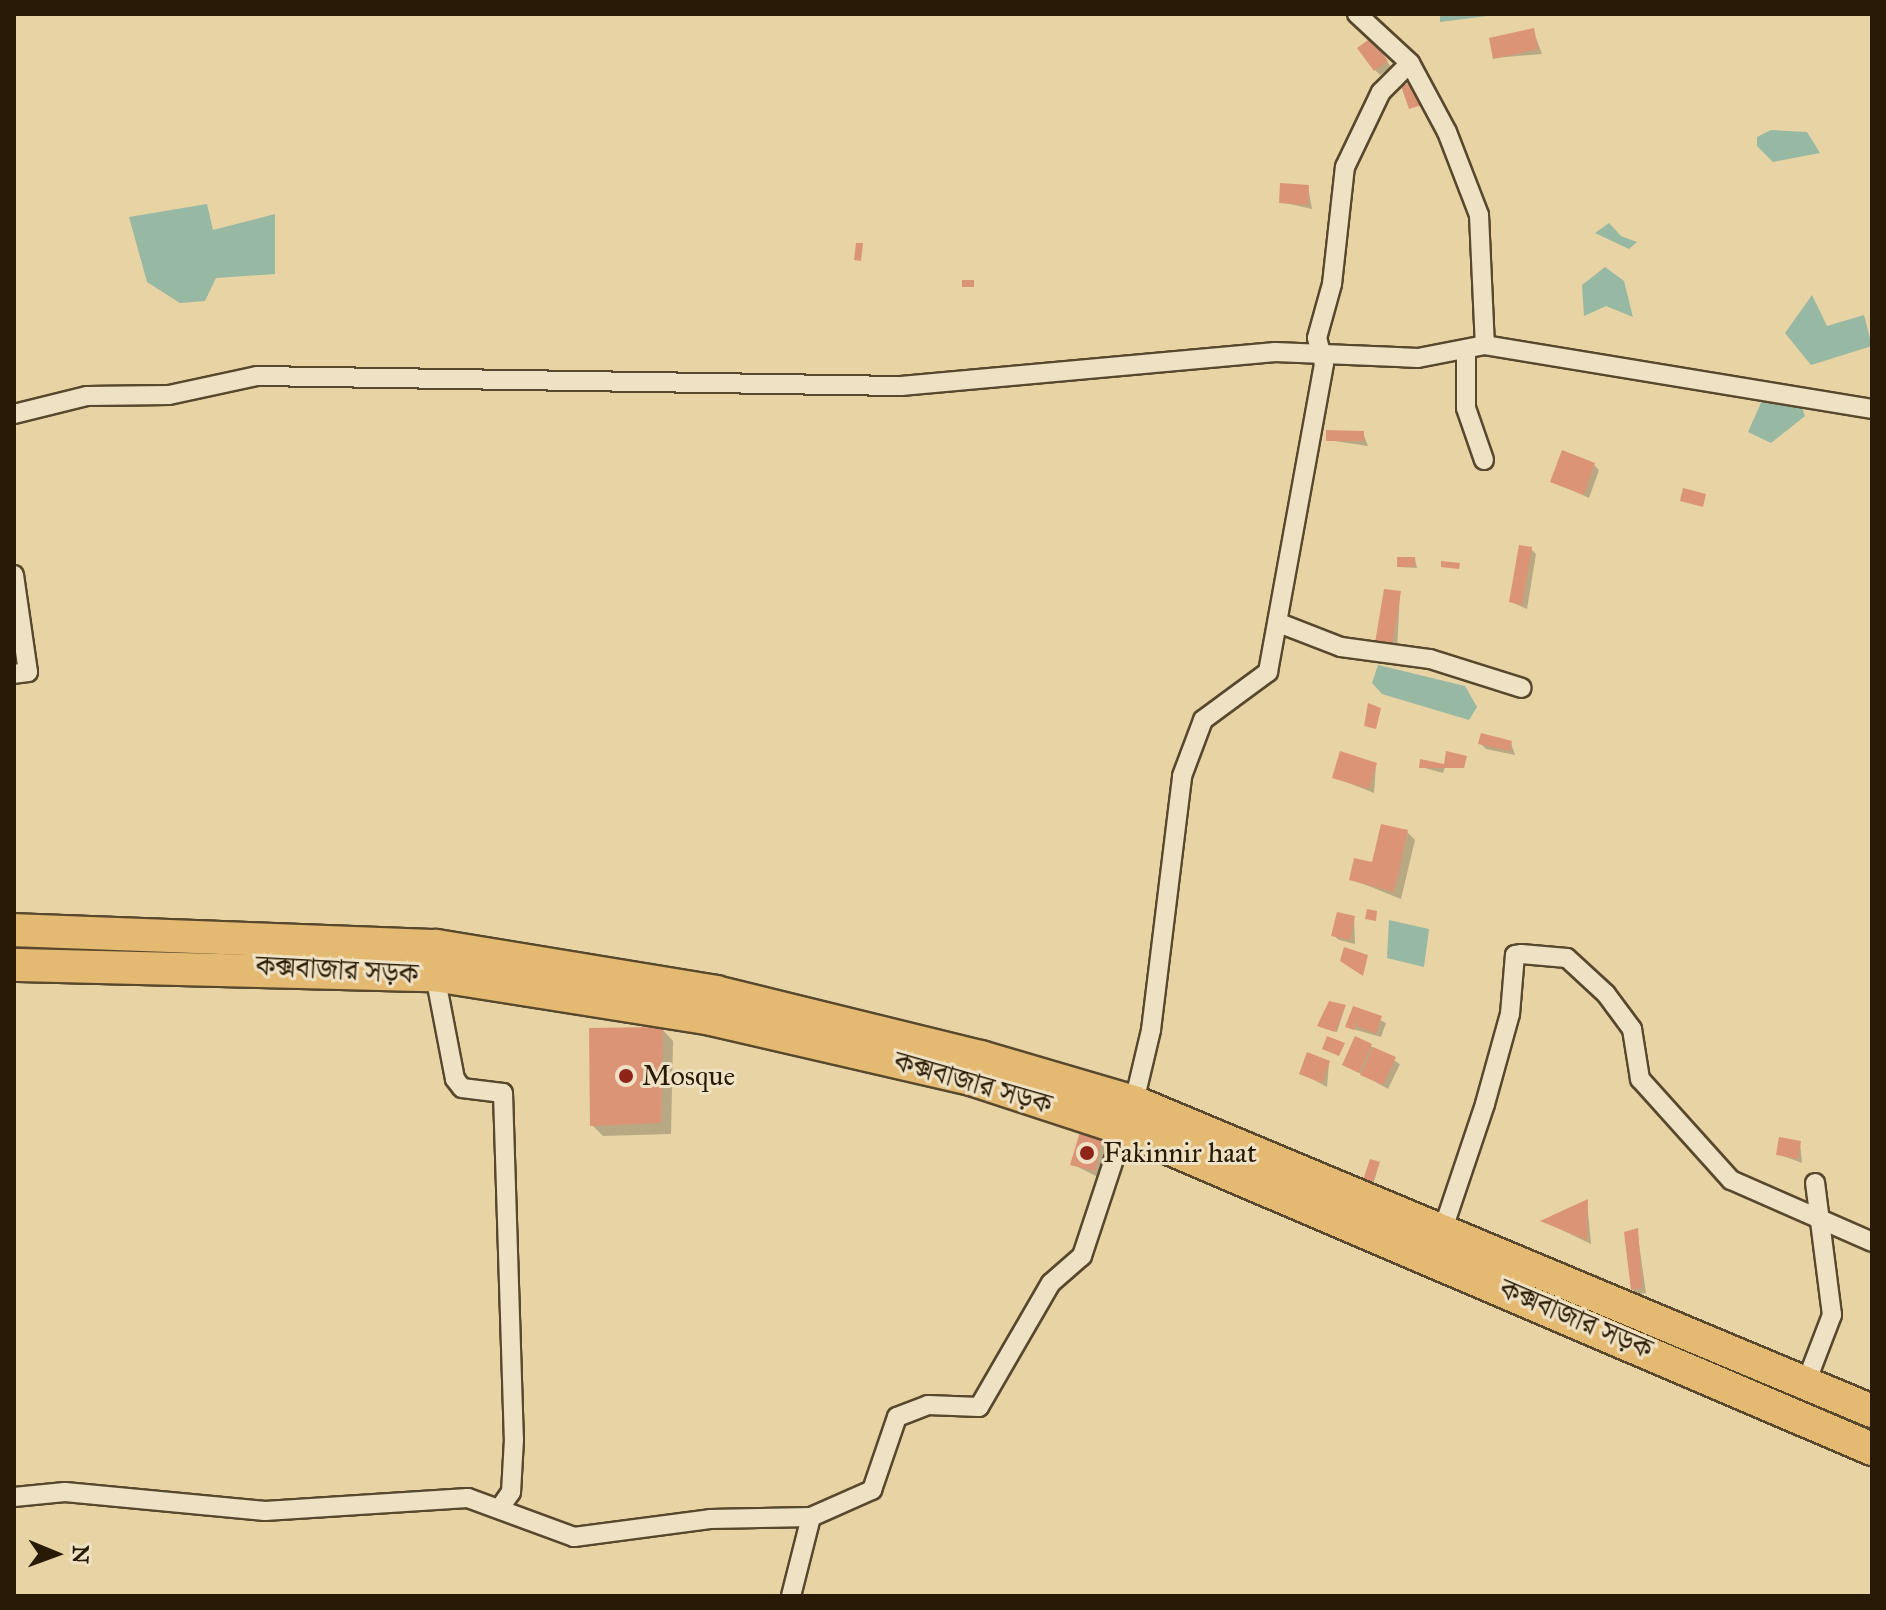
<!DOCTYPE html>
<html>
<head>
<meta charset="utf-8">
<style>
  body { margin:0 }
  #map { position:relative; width:1886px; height:1610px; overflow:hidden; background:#e7d3a4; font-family:"IM FELL Great Primer","Noto Serif Bengali",serif }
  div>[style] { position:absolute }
  .water>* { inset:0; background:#97b8a3 }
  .shadow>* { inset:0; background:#0003 }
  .building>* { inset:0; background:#dc9477 }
  .roads { filter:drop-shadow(2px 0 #58482d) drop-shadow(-2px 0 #58482d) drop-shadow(0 2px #58482d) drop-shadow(0 -2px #58482d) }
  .street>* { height:18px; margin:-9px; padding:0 9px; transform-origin:9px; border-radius:9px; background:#efe2c4 }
  .highway>* { height:32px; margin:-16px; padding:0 16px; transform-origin:16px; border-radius:16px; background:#e4ba72 }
  .dots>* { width:22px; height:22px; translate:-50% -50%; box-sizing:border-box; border:4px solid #efe2c4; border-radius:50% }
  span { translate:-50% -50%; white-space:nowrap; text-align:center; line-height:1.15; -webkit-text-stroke:6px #efe2c4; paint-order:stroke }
  .street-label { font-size:28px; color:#291a05 }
  .poi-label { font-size:28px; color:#291a05 }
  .left { translate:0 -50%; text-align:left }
  .frame { position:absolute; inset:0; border:16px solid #291a05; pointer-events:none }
  .north { position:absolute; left:16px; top:1514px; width:80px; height:80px; -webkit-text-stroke:6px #efe2c4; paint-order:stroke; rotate:91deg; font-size:22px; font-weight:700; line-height:32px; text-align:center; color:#291a05 }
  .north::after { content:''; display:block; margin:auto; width:28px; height:36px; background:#291a05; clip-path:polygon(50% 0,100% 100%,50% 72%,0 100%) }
</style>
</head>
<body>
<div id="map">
  <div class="water">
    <i style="clip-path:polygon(1440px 14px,1503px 14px,1440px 22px)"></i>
    <i style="clip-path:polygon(1771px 130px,1807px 132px,1820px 153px,1773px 162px,1757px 146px,1757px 137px)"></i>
    <i style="clip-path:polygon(207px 204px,213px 230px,275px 214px,275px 274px,216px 278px,205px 301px,180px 303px,147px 282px,129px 217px)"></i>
    <i style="clip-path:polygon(1609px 223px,1621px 236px,1637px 242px,1629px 249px,1595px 233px)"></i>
    <i style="clip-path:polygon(1605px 267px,1624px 281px,1633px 317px,1606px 306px,1584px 316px,1582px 285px)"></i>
    <i style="clip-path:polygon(1812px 295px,1827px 326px,1864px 315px,1872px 346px,1811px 365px,1785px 333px)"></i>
    <i style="clip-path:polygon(1764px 396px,1801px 405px,1805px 416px,1771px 443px,1748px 432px)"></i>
    <i style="clip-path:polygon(1378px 665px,1465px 686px,1477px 707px,1469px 720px,1382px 694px,1372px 683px)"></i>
    <i style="clip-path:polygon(1389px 920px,1429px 929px,1424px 967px,1387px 958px)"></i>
  </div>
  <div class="shadow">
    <i style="clip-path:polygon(1533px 30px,1542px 54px,1495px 58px)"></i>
    <i style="clip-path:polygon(1376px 46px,1391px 67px,1380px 75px,1375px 70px)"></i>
    <i style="clip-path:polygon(1308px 187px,1312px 209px,1281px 202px)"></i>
    <i style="clip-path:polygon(1363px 433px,1368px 446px,1328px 440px)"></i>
    <i style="clip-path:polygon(1594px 465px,1599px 470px,1589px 498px,1552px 481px)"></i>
    <i style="clip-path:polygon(1531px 549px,1536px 554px,1527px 609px,1511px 602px)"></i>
    <i style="clip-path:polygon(1415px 559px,1417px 568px,1399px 567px)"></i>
    <i style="clip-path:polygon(1400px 593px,1397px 650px,1383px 647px)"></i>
    <i style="clip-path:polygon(1480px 743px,1511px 743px,1515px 755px,1486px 749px)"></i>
    <i style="clip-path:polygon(1376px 765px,1374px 793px,1334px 777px)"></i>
    <i style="clip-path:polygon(1421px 767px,1445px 767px,1443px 773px)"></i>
    <i style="clip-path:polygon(1407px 832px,1415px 840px,1401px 899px,1351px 879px)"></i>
    <i style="clip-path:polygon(1354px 918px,1355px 944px,1339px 940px,1333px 935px)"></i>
    <i style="clip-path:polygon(1345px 1007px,1337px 1032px,1319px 1026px)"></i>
    <i style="clip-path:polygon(1361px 1011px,1386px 1023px,1381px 1037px,1349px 1028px)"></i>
    <i style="clip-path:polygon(662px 1029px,673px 1041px,671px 1134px,603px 1136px,592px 1125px)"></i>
    <i style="clip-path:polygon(1371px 1046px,1400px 1064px,1388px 1089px,1344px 1064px)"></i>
    <i style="clip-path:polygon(1329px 1063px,1327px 1087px,1301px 1073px)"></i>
    <i style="clip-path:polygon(1101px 1142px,1112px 1153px,1106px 1181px,1072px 1164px)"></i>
    <i style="clip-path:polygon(1800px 1143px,1802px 1163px,1778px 1154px)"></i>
    <i style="clip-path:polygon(1379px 1164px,1372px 1189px,1365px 1187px)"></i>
    <i style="clip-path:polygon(1587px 1201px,1591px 1244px,1543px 1221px)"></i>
    <i style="clip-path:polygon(1637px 1230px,1646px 1293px,1638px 1294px,1632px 1289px)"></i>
  </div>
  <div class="building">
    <i style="clip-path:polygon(1534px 28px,1538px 49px,1493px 59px,1489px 38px)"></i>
    <i style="clip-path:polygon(1371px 38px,1388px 61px,1374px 71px,1357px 48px)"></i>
    <i style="clip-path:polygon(1413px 82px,1422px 105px,1409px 109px,1401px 86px)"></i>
    <i style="clip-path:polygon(1280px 183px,1309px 185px,1308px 205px,1279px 203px)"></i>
    <i style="clip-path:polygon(856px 243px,863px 243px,861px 261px,854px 260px)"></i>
    <i style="clip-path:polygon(962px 280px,974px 280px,974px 287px,962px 287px)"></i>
    <i style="clip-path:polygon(1326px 430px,1364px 431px,1364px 441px,1326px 441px)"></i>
    <i style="clip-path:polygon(1562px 450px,1595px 463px,1584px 495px,1550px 482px)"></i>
    <i style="clip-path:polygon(1683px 488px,1706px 494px,1703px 507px,1680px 501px)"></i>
    <i style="clip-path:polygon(1519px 545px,1532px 547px,1522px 605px,1509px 602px)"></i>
    <i style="clip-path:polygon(1397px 557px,1415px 557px,1415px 567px,1397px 567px)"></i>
    <i style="clip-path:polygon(1441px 561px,1460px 563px,1459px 569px,1441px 567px)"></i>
    <i style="clip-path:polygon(1384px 589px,1401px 591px,1392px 646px,1375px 643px)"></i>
    <i style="clip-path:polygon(1368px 703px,1381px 708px,1376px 729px,1364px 726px)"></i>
    <i style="clip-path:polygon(1481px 733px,1512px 741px,1510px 751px,1478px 744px)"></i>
    <i style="clip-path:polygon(1340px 751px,1377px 763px,1369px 789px,1332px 778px)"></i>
    <i style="clip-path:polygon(1446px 751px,1467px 756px,1464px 768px,1419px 768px,1420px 759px,1444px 764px)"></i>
    <i style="clip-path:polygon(1381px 824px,1408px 830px,1394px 892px,1349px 880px,1354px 858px,1372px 862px)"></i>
    <i style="clip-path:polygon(1367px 909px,1377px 911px,1376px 921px,1365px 919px)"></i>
    <i style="clip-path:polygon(1337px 912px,1355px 916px,1350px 940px,1331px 936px)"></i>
    <i style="clip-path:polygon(1344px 947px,1368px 955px,1363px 976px,1340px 961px)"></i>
    <i style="clip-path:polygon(1329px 1001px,1346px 1005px,1335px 1032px,1317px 1026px)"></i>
    <i style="clip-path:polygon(1353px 1006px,1382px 1016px,1376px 1034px,1357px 1026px,1360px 1015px,1354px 1030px,1345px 1027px)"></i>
    <i style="clip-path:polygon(663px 1027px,661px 1123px,590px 1126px,589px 1028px)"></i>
    <i style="clip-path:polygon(1327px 1036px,1345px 1043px,1339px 1056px,1322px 1049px)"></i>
    <i style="clip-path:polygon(1355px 1036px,1372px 1044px,1359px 1073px,1342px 1065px)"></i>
    <i style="clip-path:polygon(1373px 1047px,1396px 1057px,1383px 1085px,1360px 1075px)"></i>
    <i style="clip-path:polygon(1307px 1052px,1330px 1061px,1322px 1083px,1299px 1074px)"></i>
    <i style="clip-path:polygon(1080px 1132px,1102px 1140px,1095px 1171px,1070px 1165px)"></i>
    <i style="clip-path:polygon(1779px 1137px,1801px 1141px,1798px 1159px,1776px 1155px)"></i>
    <i style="clip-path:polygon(1370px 1159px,1380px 1162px,1370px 1189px,1361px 1186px)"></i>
    <i style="clip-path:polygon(1588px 1199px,1587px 1240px,1540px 1221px)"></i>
    <i style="clip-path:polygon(1638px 1228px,1642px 1288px,1631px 1290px,1624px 1232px)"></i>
  </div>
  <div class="roads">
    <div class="street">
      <i style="left:1357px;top:14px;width:72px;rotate:42.8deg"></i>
      <i style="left:1410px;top:63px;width:78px;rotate:61.8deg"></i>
      <i style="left:1447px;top:132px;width:89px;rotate:68.9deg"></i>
      <i style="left:1479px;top:215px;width:130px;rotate:87.4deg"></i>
      <i style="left:1466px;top:354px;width:54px;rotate:90deg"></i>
      <i style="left:1466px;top:408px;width:55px;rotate:70.9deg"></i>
      <i style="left:14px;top:414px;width:75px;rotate:-13.9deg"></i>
      <i style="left:87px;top:396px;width:82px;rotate:-0.7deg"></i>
      <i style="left:169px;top:395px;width:90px;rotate:-12.2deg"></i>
      <i style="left:257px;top:376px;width:644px;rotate:0.89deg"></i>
      <i style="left:901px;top:386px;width:376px;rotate:-5.2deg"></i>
      <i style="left:1275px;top:352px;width:143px;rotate:2.4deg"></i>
      <i style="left:1418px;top:358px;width:68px;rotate:-11deg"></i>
      <i style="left:1485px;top:345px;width:392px;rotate:9.4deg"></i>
      <i style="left:14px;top:575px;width:98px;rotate:81.8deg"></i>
      <i style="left:28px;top:672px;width:14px;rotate:172deg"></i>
      <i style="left:1279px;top:623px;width:66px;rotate:21.2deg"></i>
      <i style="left:1341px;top:647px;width:90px;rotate:7.7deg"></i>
      <i style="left:1430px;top:659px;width:96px;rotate:17.5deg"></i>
      <i style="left:434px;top:970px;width:111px;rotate:79.1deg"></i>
      <i style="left:455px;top:1079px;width:11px;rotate:52deg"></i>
      <i style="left:462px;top:1088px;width:41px;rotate:7deg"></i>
      <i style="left:503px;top:1093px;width:346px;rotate:88.2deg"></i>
      <i style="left:514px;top:1439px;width:53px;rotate:93.2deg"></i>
      <i style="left:511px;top:1492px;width:19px;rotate:125deg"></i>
      <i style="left:1134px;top:1102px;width:74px;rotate:-76.7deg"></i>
      <i style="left:1151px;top:1030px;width:256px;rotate:-83deg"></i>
      <i style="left:1182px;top:776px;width:60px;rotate:-69.4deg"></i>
      <i style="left:1203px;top:720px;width:81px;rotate:-36.4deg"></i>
      <i style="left:1268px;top:672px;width:313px;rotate:-79.7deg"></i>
      <i style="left:1324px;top:364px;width:27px;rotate:-105deg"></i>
      <i style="left:1317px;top:338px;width:56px;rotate:-74.5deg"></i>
      <i style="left:1332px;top:284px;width:118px;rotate:-83.7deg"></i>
      <i style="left:1345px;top:167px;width:83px;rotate:-64.4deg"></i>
      <i style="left:1381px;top:92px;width:41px;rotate:-45deg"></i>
      <i style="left:1443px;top:1229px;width:132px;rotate:-71.4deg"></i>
      <i style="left:1485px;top:1104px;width:93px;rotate:-74.5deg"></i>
      <i style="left:1510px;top:1014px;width:59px;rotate:-85.2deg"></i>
      <i style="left:1515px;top:955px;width:6px;rotate:-9deg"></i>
      <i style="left:1521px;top:954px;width:46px;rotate:5deg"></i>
      <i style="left:1567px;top:958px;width:53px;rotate:42.7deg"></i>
      <i style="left:1606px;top:994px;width:44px;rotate:53.4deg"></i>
      <i style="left:1632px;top:1029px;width:51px;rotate:80.9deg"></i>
      <i style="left:1640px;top:1079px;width:136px;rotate:48deg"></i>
      <i style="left:1731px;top:1180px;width:154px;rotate:23.7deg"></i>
      <i style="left:1807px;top:1380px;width:70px;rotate:-69deg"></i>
      <i style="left:1832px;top:1315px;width:133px;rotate:-97.3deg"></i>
      <i style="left:14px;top:1497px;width:51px;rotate:-5.6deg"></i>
      <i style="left:65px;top:1492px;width:201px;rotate:5.4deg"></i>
      <i style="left:265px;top:1511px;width:203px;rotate:-3.7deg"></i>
      <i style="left:468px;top:1498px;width:113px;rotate:20.2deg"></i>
      <i style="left:574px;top:1537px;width:137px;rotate:-7.5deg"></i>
      <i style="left:710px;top:1519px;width:101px;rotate:-1.1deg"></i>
      <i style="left:791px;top:1596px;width:81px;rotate:-75.8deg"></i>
      <i style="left:811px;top:1517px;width:67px;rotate:-23.9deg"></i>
      <i style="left:872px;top:1490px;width:77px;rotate:-71.1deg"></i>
      <i style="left:897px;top:1417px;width:33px;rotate:-21deg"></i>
      <i style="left:928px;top:1405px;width:51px;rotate:2.2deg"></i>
      <i style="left:979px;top:1407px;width:143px;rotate:-59.9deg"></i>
      <i style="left:1051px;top:1283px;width:41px;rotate:-41.1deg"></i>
      <i style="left:1082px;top:1256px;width:134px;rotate:-71.7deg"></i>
    </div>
    <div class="highway">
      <i style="left:14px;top:930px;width:422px;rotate:2.2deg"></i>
      <i style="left:436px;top:946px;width:284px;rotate:9.3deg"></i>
      <i style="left:716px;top:992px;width:273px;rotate:13.8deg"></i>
      <i style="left:981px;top:1057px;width:159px;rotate:16.4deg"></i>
      <i style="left:1134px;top:1102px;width:800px;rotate:22.72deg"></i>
      <i style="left:14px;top:965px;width:420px;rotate:1.4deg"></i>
      <i style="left:434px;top:975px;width:280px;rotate:9deg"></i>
      <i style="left:711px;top:1019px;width:267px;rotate:13deg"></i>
      <i style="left:971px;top:1079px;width:161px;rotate:18.1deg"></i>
      <i style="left:1124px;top:1129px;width:814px;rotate:23.16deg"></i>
    </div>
  </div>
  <div class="dots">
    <i style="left:626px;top:1076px;background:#8f2418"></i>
    <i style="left:1087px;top:1153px;background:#8f2418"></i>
  </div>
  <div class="street-label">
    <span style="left:337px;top:970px;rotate:3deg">কক্সবাজার সড়ক</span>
    <span style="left:973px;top:1083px;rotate:16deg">কক্সবাজার সড়ক</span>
    <span style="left:1576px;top:1319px;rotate:23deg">কক্সবাজার সড়ক</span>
  </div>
  <div class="poi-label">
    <span class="left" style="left:642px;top:1076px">Mosque</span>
    <span class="left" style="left:1103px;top:1153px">Fakinnir haat</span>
  </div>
  <div class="frame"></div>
  <div class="north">N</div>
</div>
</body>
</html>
